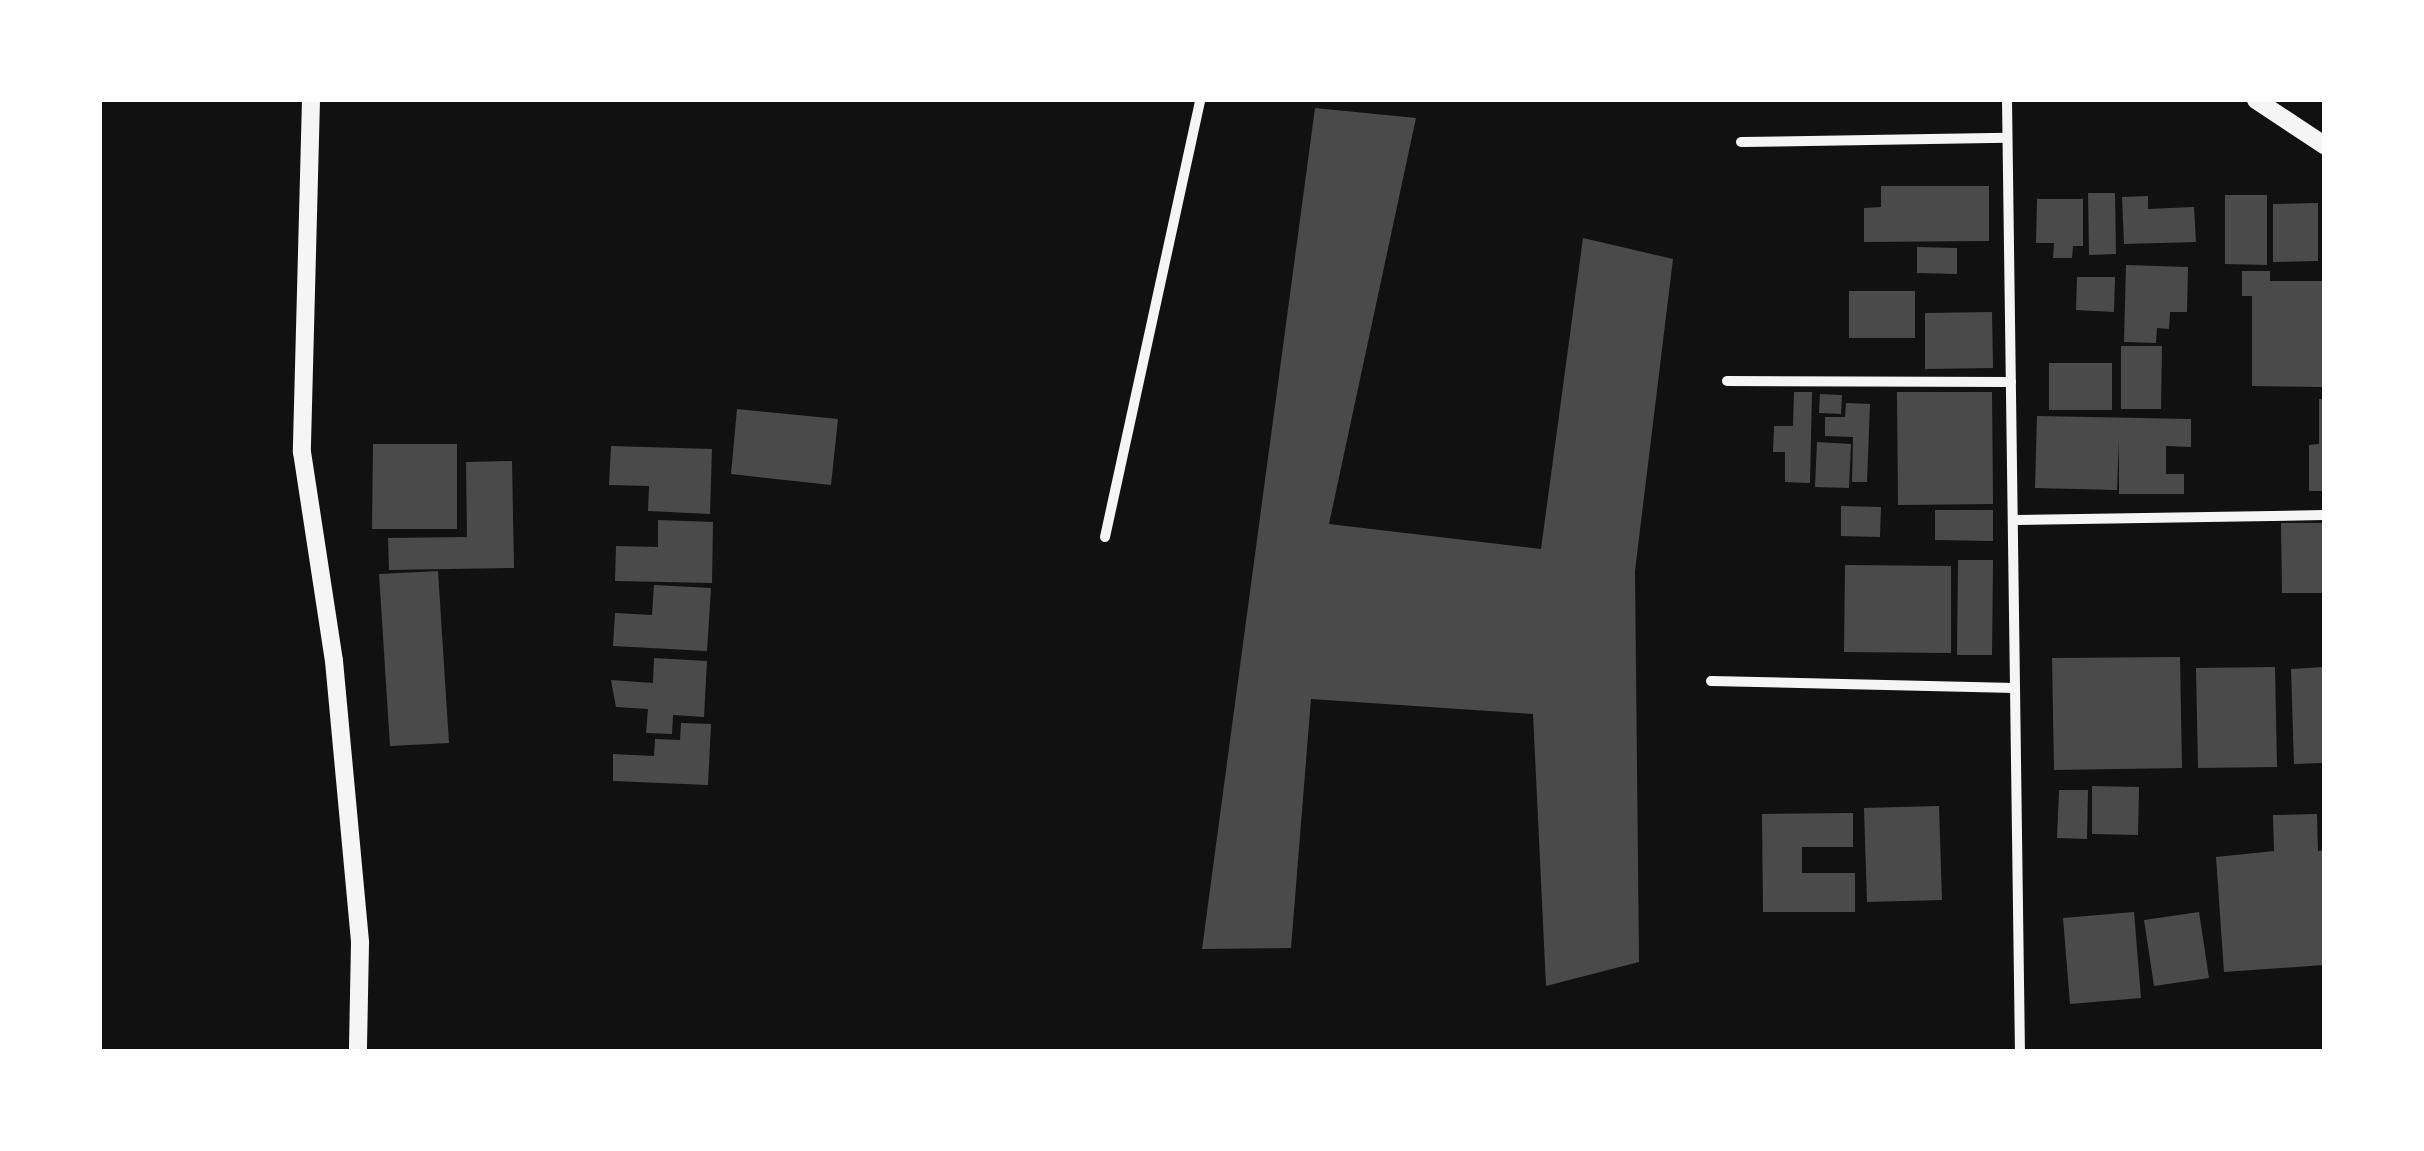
<!DOCTYPE html>
<html>
<head>
<meta charset="utf-8">
<style>
  body { margin:0 }
  #map { position:relative; width:2424px; height:1151px; overflow:hidden; background:#111; font-family:Overpass,sans-serif }
  div>[style] { position:absolute }
  .building>* { inset:0; background:#4a4a4a }
  .minor>* { height:10px; margin:-5px; padding:0 5px; transform-origin:5px; border-radius:5px; background:#f5f5f5 }
  .tertiary>* { height:18px; margin:-9px; padding:0 9px; transform-origin:9px; border-radius:9px; background:#f5f5f5 }
  span { translate:-50% -50%; white-space:nowrap; text-align:center; line-height:1.15; -webkit-text-stroke:10px #fff; paint-order:stroke }
  .frame { position:absolute; inset:0; border:102px solid #fff; pointer-events:none }
</style>
</head>
<body>
<div id="map">
  <div class="building">
    <i style="clip-path:polygon(1315px 108px,1416px 118px,1329px 524px,1541px 549px,1583px 238px,1673px 259px,1635px 571px,1639px 962px,1546px 986px,1533px 714px,1311px 699px,1291px 948px,1202px 949px)"></i>
    <i style="clip-path:polygon(1881px 186px,1989px 186px,1989px 241px,1864px 242px,1864px 208px,1881px 207px)"></i>
    <i style="clip-path:polygon(2088px 193px,2115px 193px,2116px 254px,2089px 255px)"></i>
    <i style="clip-path:polygon(2225px 195px,2267px 195px,2267px 265px,2225px 264px)"></i>
    <i style="clip-path:polygon(2148px 196px,2148px 209px,2194px 207px,2196px 242px,2124px 244px,2122px 197px)"></i>
    <i style="clip-path:polygon(2037px 199px,2083px 199px,2083px 246px,2073px 246px,2072px 258px,2053px 258px,2054px 243px,2036px 243px)"></i>
    <i style="clip-path:polygon(2318px 203px,2318px 261px,2273px 262px,2273px 204px)"></i>
    <i style="clip-path:polygon(1917px 247px,1957px 248px,1957px 274px,1917px 273px)"></i>
    <i style="clip-path:polygon(2126px 265px,2188px 267px,2187px 312px,2170px 312px,2169px 329px,2157px 328px,2156px 343px,2124px 342px)"></i>
    <i style="clip-path:polygon(2242px 271px,2270px 271px,2270px 281px,2324px 281px,2324px 387px,2252px 386px,2252px 296px,2242px 296px)"></i>
    <i style="clip-path:polygon(2077px 277px,2115px 277px,2114px 312px,2076px 310px)"></i>
    <i style="clip-path:polygon(1849px 291px,1915px 291px,1915px 338px,1849px 338px)"></i>
    <i style="clip-path:polygon(1992px 312px,1993px 368px,1925px 369px,1925px 313px)"></i>
    <i style="clip-path:polygon(2121px 346px,2162px 346px,2161px 409px,2121px 409px)"></i>
    <i style="clip-path:polygon(2049px 363px,2112px 363px,2112px 410px,2049px 410px)"></i>
    <i style="clip-path:polygon(1794px 392px,1812px 392px,1810px 483px,1785px 482px,1785px 452px,1773px 452px,1774px 426px,1793px 426px)"></i>
    <i style="clip-path:polygon(1897px 392px,1992px 392px,1993px 504px,1898px 505px)"></i>
    <i style="clip-path:polygon(1820px 394px,1842px 395px,1841px 414px,1819px 413px)"></i>
    <i style="clip-path:polygon(2319px 399px,2324px 399px,2324px 491px,2309px 491px,2309px 445px,2319px 444px)"></i>
    <i style="clip-path:polygon(1846px 403px,1870px 404px,1867px 482px,1852px 482px,1853px 437px,1825px 436px,1825px 417px,1845px 417px)"></i>
    <i style="clip-path:polygon(737px 409px,838px 419px,831px 485px,731px 474px)"></i>
    <i style="clip-path:polygon(2037px 416px,2191px 419px,2191px 447px,2166px 446px,2166px 474px,2184px 474px,2184px 494px,2119px 494px,2119px 440px,2117px 490px,2035px 488px)"></i>
    <i style="clip-path:polygon(1817px 442px,1851px 444px,1849px 488px,1815px 487px)"></i>
    <i style="clip-path:polygon(373px 444px,457px 444px,457px 529px,372px 529px)"></i>
    <i style="clip-path:polygon(611px 446px,712px 449px,710px 514px,648px 511px,649px 486px,609px 485px)"></i>
    <i style="clip-path:polygon(512px 461px,514px 568px,389px 570px,388px 538px,467px 537px,466px 462px)"></i>
    <i style="clip-path:polygon(1841px 506px,1881px 507px,1880px 537px,1841px 536px)"></i>
    <i style="clip-path:polygon(1935px 510px,1993px 510px,1993px 541px,1935px 540px)"></i>
    <i style="clip-path:polygon(658px 520px,713px 522px,712px 583px,615px 581px,616px 546px,658px 547px)"></i>
    <i style="clip-path:polygon(2281px 523px,2324px 523px,2324px 593px,2282px 593px)"></i>
    <i style="clip-path:polygon(1958px 560px,1993px 560px,1992px 655px,1957px 655px)"></i>
    <i style="clip-path:polygon(1845px 565px,1951px 566px,1951px 653px,1844px 652px)"></i>
    <i style="clip-path:polygon(438px 571px,449px 743px,390px 746px,379px 574px)"></i>
    <i style="clip-path:polygon(654px 585px,711px 588px,707px 651px,613px 646px,615px 613px,652px 615px)"></i>
    <i style="clip-path:polygon(2180px 657px,2182px 768px,2054px 770px,2052px 658px)"></i>
    <i style="clip-path:polygon(654px 658px,707px 661px,704px 717px,673px 715px,672px 734px,646px 733px,648px 709px,616px 707px,611px 680px,653px 683px)"></i>
    <i style="clip-path:polygon(2275px 667px,2277px 767px,2198px 768px,2196px 668px)"></i>
    <i style="clip-path:polygon(2324px 667px,2324px 763px,2294px 764px,2291px 669px)"></i>
    <i style="clip-path:polygon(681px 723px,711px 724px,708px 785px,613px 781px,613px 754px,654px 756px,655px 739px,680px 740px)"></i>
    <i style="clip-path:polygon(2092px 786px,2139px 787px,2138px 835px,2092px 834px)"></i>
    <i style="clip-path:polygon(2059px 790px,2088px 790px,2087px 839px,2057px 838px)"></i>
    <i style="clip-path:polygon(1939px 806px,1942px 900px,1867px 902px,1864px 808px)"></i>
    <i style="clip-path:polygon(1853px 813px,1853px 847px,1802px 847px,1802px 873px,1855px 873px,1855px 912px,1763px 912px,1762px 814px)"></i>
    <i style="clip-path:polygon(2317px 814px,2318px 851px,2324px 850px,2324px 965px,2224px 972px,2216px 857px,2274px 851px,2273px 815px)"></i>
    <i style="clip-path:polygon(2134px 912px,2141px 998px,2070px 1004px,2063px 918px)"></i>
    <i style="clip-path:polygon(2199px 912px,2209px 978px,2154px 986px,2144px 920px)"></i>
  </div>
  <div class="minor">
    <i style="left:2007px;top:100px;width:951px;rotate:89.22deg"></i>
    <i style="left:1741px;top:142px;width:266px;rotate:-0.9deg"></i>
    <i style="left:1727px;top:381px;width:284px;rotate:0.2deg"></i>
    <i style="left:2013px;top:520px;width:311px;rotate:-0.9deg"></i>
    <i style="left:1105px;top:537px;width:447px;rotate:-77.7deg"></i>
    <i style="left:1711px;top:681px;width:304px;rotate:1.3deg"></i>
  </div>
  <div class="tertiary">
    <i style="left:311px;top:100px;width:352px;rotate:91.5deg"></i>
    <i style="left:302px;top:452px;width:211px;rotate:81.3deg"></i>
    <i style="left:334px;top:661px;width:283px;rotate:84.7deg"></i>
    <i style="left:360px;top:943px;width:108px;rotate:91.1deg"></i>
    <i style="left:2256px;top:100px;width:82px;rotate:33.5deg"></i>
  </div>
  <div class="frame"></div>
</div>
</body>
</html>
